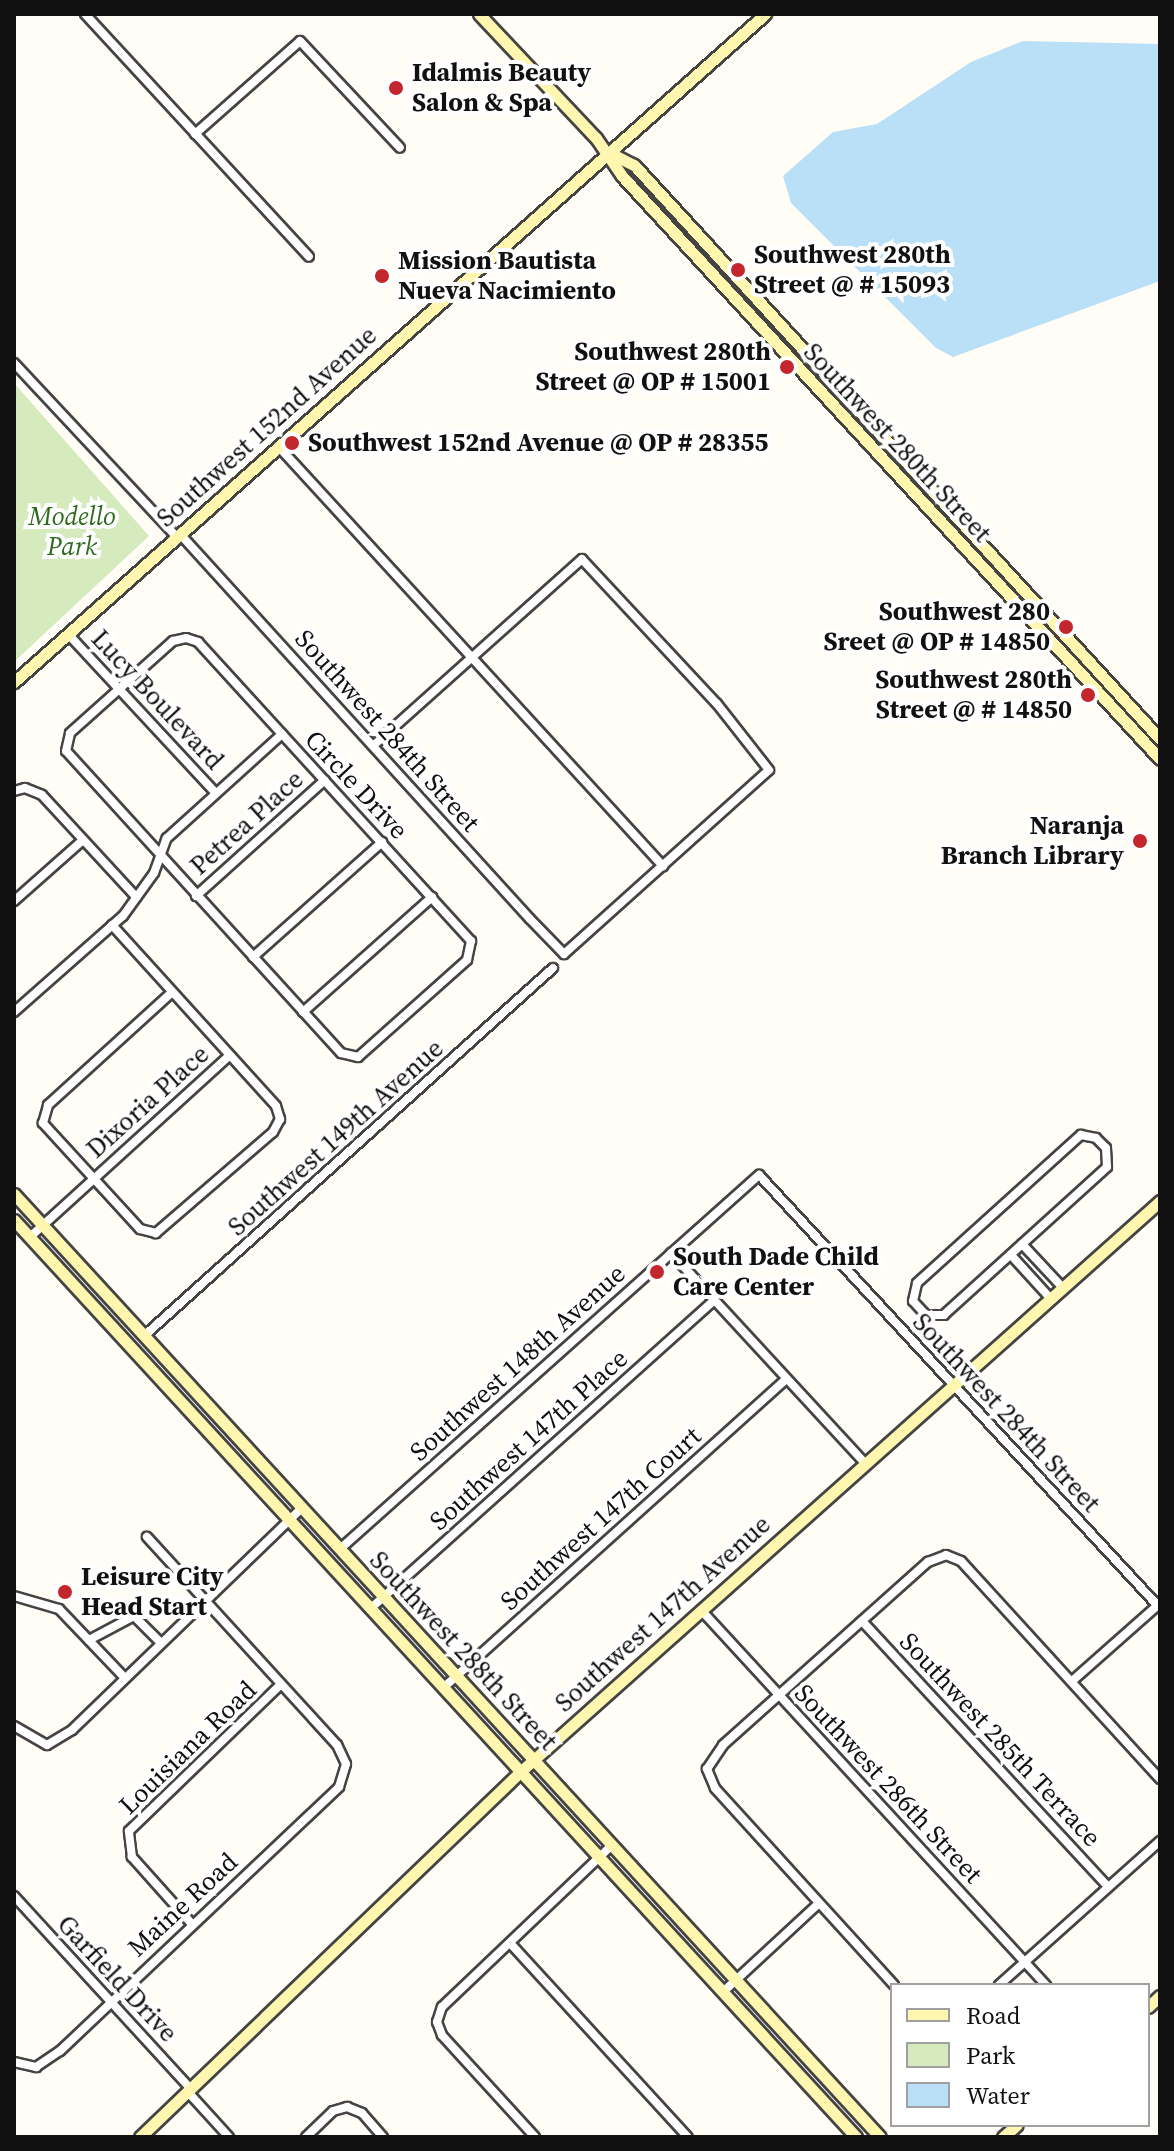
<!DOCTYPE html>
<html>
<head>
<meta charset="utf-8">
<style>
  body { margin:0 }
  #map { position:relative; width:1174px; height:2151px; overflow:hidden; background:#fffdf5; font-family:"Source Serif 4",serif }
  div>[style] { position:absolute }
  .green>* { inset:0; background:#d5ebbd }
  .water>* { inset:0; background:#b9e0f7 }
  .roads { filter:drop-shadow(2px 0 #444) drop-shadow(-2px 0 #444) drop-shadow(0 2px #444) drop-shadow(0 -2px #444) }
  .street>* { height:8px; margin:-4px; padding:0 4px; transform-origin:4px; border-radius:4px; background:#fff }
  .secondary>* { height:11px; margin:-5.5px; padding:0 5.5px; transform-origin:5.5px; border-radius:5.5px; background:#fff6b0 }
  .dots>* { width:22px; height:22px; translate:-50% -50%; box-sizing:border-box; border:4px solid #fff; border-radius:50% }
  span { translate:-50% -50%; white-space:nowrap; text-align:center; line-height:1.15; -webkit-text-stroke:8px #fff; paint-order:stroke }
  .poi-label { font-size:26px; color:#111; font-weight:700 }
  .left { translate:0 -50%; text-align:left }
  .right { translate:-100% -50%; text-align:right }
  .street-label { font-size:26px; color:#111 }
  .park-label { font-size:26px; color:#2f6b1f; font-style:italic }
  .frame { position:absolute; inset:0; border:16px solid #111; pointer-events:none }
  .legend { position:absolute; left:890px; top:1983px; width:260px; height:144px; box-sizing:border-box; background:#fff; border:2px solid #a0a0a0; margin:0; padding:10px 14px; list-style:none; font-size:24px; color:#111 }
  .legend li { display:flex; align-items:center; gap:16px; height:40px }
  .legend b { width:40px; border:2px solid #a0a0a0 }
</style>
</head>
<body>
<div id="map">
  <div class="green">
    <i style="clip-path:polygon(14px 383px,149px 536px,14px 662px)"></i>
  </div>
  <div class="water">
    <i style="clip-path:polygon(1023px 41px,1160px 44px,1160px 281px,953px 357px,936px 348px,791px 203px,783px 176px,833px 132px,877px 124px,971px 62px)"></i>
  </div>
  <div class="roads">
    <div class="street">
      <i style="left:85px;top:14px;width:330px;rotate:47.3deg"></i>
      <i style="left:195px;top:134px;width:140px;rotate:-41.5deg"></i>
      <i style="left:300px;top:41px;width:146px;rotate:46.9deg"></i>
      <i style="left:14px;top:363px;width:238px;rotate:46.9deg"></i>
      <i style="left:278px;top:446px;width:570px;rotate:47.49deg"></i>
      <i style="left:180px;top:534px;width:520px;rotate:47.73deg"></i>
      <i style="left:530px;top:919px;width:49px;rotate:45.8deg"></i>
      <i style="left:564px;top:954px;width:275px;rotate:-41.9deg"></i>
      <i style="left:769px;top:770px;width:84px;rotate:-128.2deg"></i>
      <i style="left:717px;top:704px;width:198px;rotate:-133deg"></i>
      <i style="left:582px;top:559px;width:280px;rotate:138.2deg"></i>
      <i style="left:68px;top:634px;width:217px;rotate:47.1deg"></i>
      <i style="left:186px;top:638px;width:13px;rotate:18deg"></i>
      <i style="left:198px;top:642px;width:405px;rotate:47.6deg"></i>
      <i style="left:471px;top:941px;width:19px;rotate:102deg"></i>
      <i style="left:467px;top:960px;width:146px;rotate:138.3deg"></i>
      <i style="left:358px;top:1057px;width:17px;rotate:-167deg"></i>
      <i style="left:341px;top:1053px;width:408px;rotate:-132.3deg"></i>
      <i style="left:66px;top:751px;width:18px;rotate:-77deg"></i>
      <i style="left:70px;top:733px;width:138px;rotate:-41.8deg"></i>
      <i style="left:173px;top:641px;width:13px;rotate:-13deg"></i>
      <i style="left:14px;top:791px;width:11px;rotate:-15deg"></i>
      <i style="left:25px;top:788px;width:18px;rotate:22deg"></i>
      <i style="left:42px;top:795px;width:139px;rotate:47.3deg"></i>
      <i style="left:196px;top:896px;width:173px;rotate:-42deg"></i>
      <i style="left:14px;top:901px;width:92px;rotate:-41.5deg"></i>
      <i style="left:112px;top:925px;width:244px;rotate:47.8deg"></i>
      <i style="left:276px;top:1106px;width:14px;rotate:73deg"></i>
      <i style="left:280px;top:1119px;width:15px;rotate:118deg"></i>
      <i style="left:273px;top:1132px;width:155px;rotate:139.2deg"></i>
      <i style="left:156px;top:1233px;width:16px;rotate:-166deg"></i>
      <i style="left:140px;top:1229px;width:144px;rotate:-132.5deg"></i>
      <i style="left:43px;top:1123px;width:19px;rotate:-74deg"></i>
      <i style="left:48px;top:1105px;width:165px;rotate:-42.3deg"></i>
      <i style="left:253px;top:957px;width:173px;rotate:-41.7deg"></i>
      <i style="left:14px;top:1012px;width:145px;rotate:-41.4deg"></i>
      <i style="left:123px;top:916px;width:53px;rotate:-54.2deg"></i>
      <i style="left:154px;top:873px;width:37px;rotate:-70deg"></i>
      <i style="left:167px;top:838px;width:155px;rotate:-42.1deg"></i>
      <i style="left:303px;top:1012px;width:173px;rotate:-41.7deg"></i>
      <i style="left:1081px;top:1135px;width:15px;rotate:11deg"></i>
      <i style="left:1096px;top:1138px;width:14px;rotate:45deg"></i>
      <i style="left:1106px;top:1148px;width:19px;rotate:87deg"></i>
      <i style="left:1107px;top:1167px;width:220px;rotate:137.8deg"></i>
      <i style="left:944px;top:1315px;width:18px;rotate:180deg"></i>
      <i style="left:926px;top:1315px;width:19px;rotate:-133deg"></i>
      <i style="left:913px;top:1301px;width:18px;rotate:-77deg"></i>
      <i style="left:917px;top:1283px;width:221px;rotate:-42.1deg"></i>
      <i style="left:30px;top:1237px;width:270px;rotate:-42.3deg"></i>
      <i style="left:1022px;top:1244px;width:60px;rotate:47deg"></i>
      <i style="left:671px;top:1253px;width:286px;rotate:47.3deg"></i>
      <i style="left:1011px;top:1255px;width:59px;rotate:47.7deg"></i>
      <i style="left:144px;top:1336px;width:550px;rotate:-41.98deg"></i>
      <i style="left:340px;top:1549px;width:562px;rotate:-41.75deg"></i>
      <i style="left:759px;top:1175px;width:590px;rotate:47.2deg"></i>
      <i style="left:14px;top:1596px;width:47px;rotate:16.1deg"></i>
      <i style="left:59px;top:1609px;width:94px;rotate:46.3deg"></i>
      <i style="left:370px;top:1609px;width:462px;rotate:-41.9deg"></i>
      <i style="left:701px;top:1610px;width:510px;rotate:47.39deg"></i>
      <i style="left:862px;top:1621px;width:362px;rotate:47.2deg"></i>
      <i style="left:89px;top:1640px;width:51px;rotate:-28.1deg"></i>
      <i style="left:134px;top:1616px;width:37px;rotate:45deg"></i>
      <i style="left:1072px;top:1681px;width:115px;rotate:-41.5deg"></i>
      <i style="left:443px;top:1688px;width:462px;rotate:-42deg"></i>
      <i style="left:14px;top:1726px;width:38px;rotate:30deg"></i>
      <i style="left:47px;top:1745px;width:29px;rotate:-31deg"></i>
      <i style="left:72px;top:1730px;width:320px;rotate:-44deg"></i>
      <i style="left:14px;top:1896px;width:262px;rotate:47.5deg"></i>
      <i style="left:191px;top:1923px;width:89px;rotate:-131.8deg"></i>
      <i style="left:132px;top:1857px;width:26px;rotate:-97deg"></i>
      <i style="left:129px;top:1831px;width:211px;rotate:-44deg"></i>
      <i style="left:510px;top:1943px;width:263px;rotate:47.5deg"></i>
      <i style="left:894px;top:1985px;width:266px;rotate:-132.3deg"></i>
      <i style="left:715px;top:1788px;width:21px;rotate:-113deg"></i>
      <i style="left:707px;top:1769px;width:29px;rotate:-56deg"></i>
      <i style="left:723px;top:1745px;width:275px;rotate:-41.8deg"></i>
      <i style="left:928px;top:1562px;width:19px;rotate:-21deg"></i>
      <i style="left:946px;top:1555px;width:16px;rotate:22deg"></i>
      <i style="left:961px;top:1561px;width:295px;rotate:47.6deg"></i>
      <i style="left:999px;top:1985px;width:216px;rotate:-41.8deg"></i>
      <i style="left:723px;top:1992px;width:129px;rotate:-42.8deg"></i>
      <i style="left:14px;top:2062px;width:23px;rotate:13deg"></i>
      <i style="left:36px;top:2067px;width:29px;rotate:-34deg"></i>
      <i style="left:60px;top:2051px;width:384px;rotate:-43.4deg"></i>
      <i style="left:339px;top:1787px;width:24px;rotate:-73deg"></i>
      <i style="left:346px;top:1764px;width:21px;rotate:-115deg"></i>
      <i style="left:337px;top:1745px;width:282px;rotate:-132.4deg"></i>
      <i style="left:188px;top:2092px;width:61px;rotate:47.7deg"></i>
      <i style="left:306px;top:2137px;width:37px;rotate:-44deg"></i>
      <i style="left:333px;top:2111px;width:15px;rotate:-16deg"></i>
      <i style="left:347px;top:2107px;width:16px;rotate:22deg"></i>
      <i style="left:362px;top:2113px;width:32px;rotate:49deg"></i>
      <i style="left:535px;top:2137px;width:138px;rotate:-132.4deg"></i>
      <i style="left:442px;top:2035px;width:14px;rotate:-111deg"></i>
      <i style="left:437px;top:2022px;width:16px;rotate:-72deg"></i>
      <i style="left:442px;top:2007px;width:235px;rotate:-43.6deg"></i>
    </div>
    <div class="secondary">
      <i style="left:479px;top:14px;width:170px;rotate:46.7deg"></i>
      <i style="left:596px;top:138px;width:46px;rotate:55.6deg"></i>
      <i style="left:622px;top:176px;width:793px;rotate:47.3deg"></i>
      <i style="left:608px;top:152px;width:29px;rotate:27deg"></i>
      <i style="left:634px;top:165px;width:779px;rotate:47.5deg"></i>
      <i style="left:14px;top:682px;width:1005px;rotate:-41.65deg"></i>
      <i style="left:14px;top:1194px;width:1280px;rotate:47.44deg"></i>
      <i style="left:14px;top:1220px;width:1245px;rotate:47.44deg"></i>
      <i style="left:1148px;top:2007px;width:16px;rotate:-43deg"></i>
      <i style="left:140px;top:2137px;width:527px;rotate:-43.85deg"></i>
      <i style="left:520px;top:1772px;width:858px;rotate:-41.74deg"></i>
      <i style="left:1003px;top:2137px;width:18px;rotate:-41deg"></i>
    </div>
  </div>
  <div class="dots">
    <i style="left:396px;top:88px;background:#c4262e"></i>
    <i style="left:738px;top:270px;background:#c4262e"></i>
    <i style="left:382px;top:276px;background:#c4262e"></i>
    <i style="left:787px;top:367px;background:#c4262e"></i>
    <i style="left:292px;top:443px;background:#c4262e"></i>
    <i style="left:1066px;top:627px;background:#c4262e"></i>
    <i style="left:1088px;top:695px;background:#c4262e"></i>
    <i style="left:1140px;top:841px;background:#c4262e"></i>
    <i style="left:657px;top:1272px;background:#c4262e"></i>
    <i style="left:65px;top:1592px;background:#c4262e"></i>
  </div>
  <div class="poi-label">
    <span class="left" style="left:412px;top:88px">Idalmis Beauty<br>Salon &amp; Spa</span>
    <span class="left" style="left:754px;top:270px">Southwest 280th<br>Street @ # 15093</span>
    <span class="left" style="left:398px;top:276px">Mission Bautista<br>Nueva Nacimiento</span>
    <span class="right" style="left:771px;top:367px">Southwest 280th<br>Street @ OP # 15001</span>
    <span class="left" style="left:308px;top:443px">Southwest 152nd Avenue @ OP # 28355</span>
    <span class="right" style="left:1050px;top:627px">Southwest 280<br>Sreet @ OP # 14850</span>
    <span class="right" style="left:1072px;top:695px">Southwest 280th<br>Street @ # 14850</span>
    <span class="right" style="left:1124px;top:841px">Naranja<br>Branch Library</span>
    <span class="left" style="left:673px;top:1272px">South Dade Child<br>Care Center</span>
    <span class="left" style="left:81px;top:1592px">Leisure City<br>Head Start</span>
  </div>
  <div class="street-label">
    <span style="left:267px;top:427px;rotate:-42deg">Southwest 152nd Avenue</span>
    <span style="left:897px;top:443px;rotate:47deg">Southwest 280th Street</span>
    <span style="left:157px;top:700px;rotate:47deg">Lucy Boulevard</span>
    <span style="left:387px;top:731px;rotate:48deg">Southwest 284th Street</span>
    <span style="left:356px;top:785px;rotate:47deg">Circle Drive</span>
    <span style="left:247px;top:823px;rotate:-42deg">Petrea Place</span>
    <span style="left:148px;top:1102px;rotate:-42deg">Dixoria Place</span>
    <span style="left:336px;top:1138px;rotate:-42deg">Southwest 149th Avenue</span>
    <span style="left:518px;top:1363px;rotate:-42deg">Southwest 148th Avenue</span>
    <span style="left:1006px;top:1413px;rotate:47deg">Southwest 284th Street</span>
    <span style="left:529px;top:1440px;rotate:-42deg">Southwest 147th Place</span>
    <span style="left:601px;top:1519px;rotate:-42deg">Southwest 147th Court</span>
    <span style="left:663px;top:1614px;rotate:-42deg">Southwest 147th Avenue</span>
    <span style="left:463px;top:1651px;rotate:47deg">Southwest 288th Street</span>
    <span style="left:1000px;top:1740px;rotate:47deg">Southwest 285th Terrace</span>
    <span style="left:188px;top:1748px;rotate:-44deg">Louisiana Road</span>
    <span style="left:888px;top:1784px;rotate:47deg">Southwest 286th Street</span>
    <span style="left:183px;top:1905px;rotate:-43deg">Maine Road</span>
    <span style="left:117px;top:1979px;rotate:47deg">Garfield Drive</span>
  </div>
  <div class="park-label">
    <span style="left:72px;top:532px">Modello<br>Park</span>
  </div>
  <div class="frame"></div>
  <ul class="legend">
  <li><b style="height:10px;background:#fff6b0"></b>Road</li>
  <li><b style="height:22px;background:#d5ebbd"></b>Park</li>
  <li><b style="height:22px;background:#b9e0f7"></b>Water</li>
  </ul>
</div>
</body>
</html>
